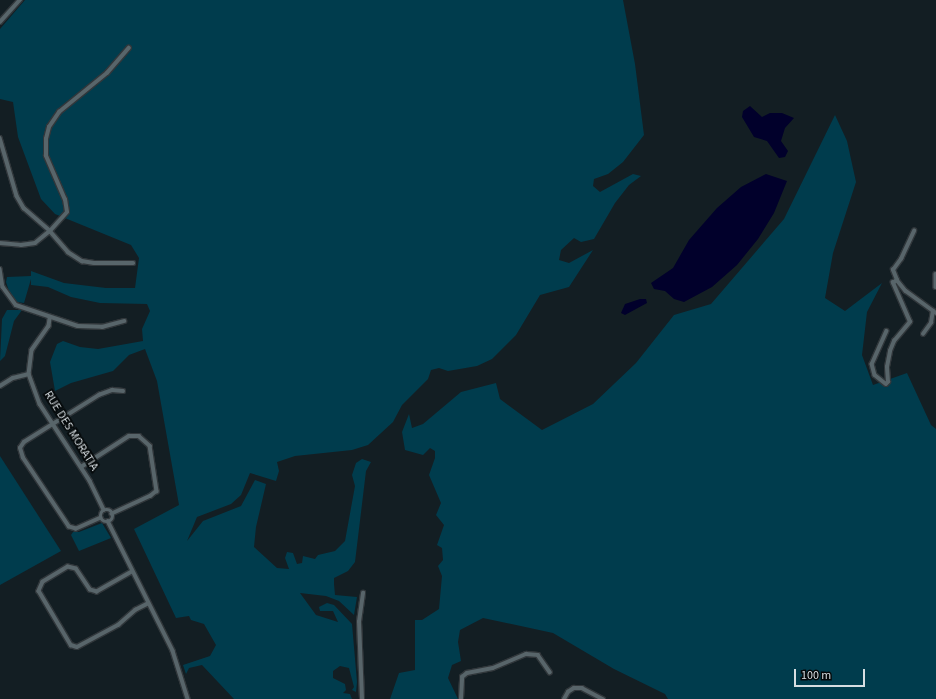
<!DOCTYPE html>
<html>
<head>
<meta charset="utf-8">
<style>
  body { margin:0 }
  #map { position:relative; width:936px; height:699px; overflow:hidden; background:#131e23; font-family:"Source Sans 3",sans-serif }
  div>[style] { position:absolute }
  .green>* { inset:0; background:#003c4d }
  .water>* { inset:0; background:#01002b }
  .roads { filter:drop-shadow(1px 0 #31373b) drop-shadow(-1px 0 #31373b) drop-shadow(0 1px #31373b) drop-shadow(0 -1px #31373b) }
  .minor>* { height:3.5px; margin:-1.75px; padding:0 1.75px; transform-origin:1.75px; border-radius:1.75px; background:#58656a }
  .minor>.ring { margin:-1.75px; padding:0; box-sizing:content-box; background:none; border:3.5px solid #58656a; border-radius:50% }
  span { translate:-50% -50%; white-space:nowrap; text-align:center; line-height:1.15; -webkit-text-stroke:3.5px #040809; paint-order:stroke }
  .street-label { font-size:12px; color:#d6dde1 }
  .scale { position:absolute; left:794px; top:669px; width:71px; height:18px; box-sizing:border-box; border:2px solid #d6dde1; border-top:0; padding-left:5px; font-size:12px; line-height:14px; white-space:nowrap; color:#d6dde1; -webkit-text-stroke:3px #040809; paint-order:stroke }
</style>
</head>
<body>
<div id="map">
  <div class="green">
    <i style="clip-path:polygon(25px 0,623px 0,635px 64px,644px 135px,623px 162px,608px 174px,594px 179px,593px 186px,600px 192px,633px 174px,641px 176px,629px 185px,615px 203px,594px 239px,581px 242px,574px 238px,561px 250px,559px 260px,569px 263px,593px 250px,569px 287px,540px 295px,516px 335px,492px 359px,477px 366px,448px 371px,439px 368px,431px 370px,428px 379px,402px 405px,393px 422px,368px 445px,352px 450px,295px 456px,277px 462px,279px 471px,276px 481px,250px 473px,241px 495px,231px 504px,197px 517px,187px 541px,203px 521px,241px 506px,255px 480px,266px 484px,256px 527px,254px 547px,277px 568px,289px 569px,285px 558px,287px 552px,293px 553px,297px 564px,302px 563px,303px 556px,315px 559px,318px 555px,335px 551px,345px 541px,355px 486px,352px 475px,356px 463px,362px 459px,371px 462px,366px 471px,355px 562px,348px 571px,334px 578px,334px 584px,335px 595px,357px 597px,354px 615px,339px 601px,326px 596px,300px 593px,316px 615px,338px 622px,333px 611px,320px 611px,319px 607px,327px 603px,334px 605px,352px 624px,357px 682px,356px 692px,352px 690px,354px 687px,349px 668px,340px 666px,333px 671px,333px 678px,345px 684px,346px 690px,343px 693px,350px 694px,352px 699px,234px 699px,202px 665px,189px 668px,186px 674px,183px 665px,210px 656px,216px 645px,204px 624px,191px 620px,189px 616px,176px 618px,134px 529px,179px 505px,157px 381px,145px 349px,129px 355px,113px 371px,71px 383px,55px 391px,50px 362px,57px 344px,63px 341px,80px 347px,98px 349px,143px 341px,142px 329px,150px 311px,147px 304px,100px 303px,71px 297px,48px 287px,31px 285px,31px 279px,24px 303px,17px 302px,10px 294px,6px 282px,7px 277px,31px 276px,31px 271px,64px 283px,106px 288px,135px 288px,139px 258px,131px 245px,55px 214px,41px 199px,18px 137px,13px 102px,0 99px,0 29px)"></i>
    <i style="clip-path:polygon(835px 115px,847px 141px,856px 182px,833px 253px,825px 298px,845px 311px,882px 283px,867px 312px,862px 355px,873px 385px,907px 373px,931px 425px,936px 429px,936px 699px,668px 699px,665px 694px,614px 669px,553px 633px,483px 618px,460px 630px,458px 642px,461px 661px,452px 665px,448px 678px,458px 699px,390px 699px,399px 673px,415px 670px,415px 620px,422px 620px,439px 609px,442px 576px,438px 566px,443px 560px,442px 548px,437px 545px,444px 525px,436px 515px,441px 503px,429px 475px,435px 458px,435px 451px,430px 448px,423px 455px,405px 450px,402px 432px,409px 414px,412px 428px,423px 424px,461px 392px,496px 383px,500px 399px,542px 430px,593px 404px,636px 363px,674px 315px,711px 304px,784px 219px)"></i>
    <i style="clip-path:polygon(7px 310px,22px 310px,14px 321px,5px 356px,0 361px,2px 319px)"></i>
    <i style="clip-path:polygon(0 456px,61px 551px,0 585px)"></i>
    <i style="clip-path:polygon(102px 523px,111px 538px,79px 551px,71px 535px,73px 532px,79px 532px)"></i>
  </div>
  <div class="water">
    <i style="clip-path:polygon(750px 106px,762px 117px,770px 113px,782px 113px,794px 118px,785px 128px,781px 141px,788px 151px,785px 157px,779px 158px,767px 141px,754px 137px,742px 117px,743px 111px)"></i>
    <i style="clip-path:polygon(766px 174px,787px 181px,774px 213px,758px 239px,737px 265px,712px 287px,684px 302px,674px 299px,665px 291px,654px 289px,651px 283px,673px 268px,689px 240px,717px 208px,741px 187px)"></i>
    <i style="clip-path:polygon(640px 299px,646px 299px,647px 303px,625px 315px,621px 313px,625px 304px)"></i>
  </div>
  <div class="roads">
    <div class="minor">
      <i style="left:0;top:22px;width:30px;rotate:-48deg"></i>
      <i style="left:0;top:138px;width:60px;rotate:73.7deg"></i>
      <i style="left:17px;top:196px;width:14px;rotate:60deg"></i>
      <i style="left:24px;top:208px;width:35px;rotate:41deg"></i>
      <i style="left:50px;top:231px;width:28px;rotate:49deg"></i>
      <i style="left:68px;top:252px;width:17px;rotate:33deg"></i>
      <i style="left:82px;top:261px;width:12px;rotate:9deg"></i>
      <i style="left:94px;top:263px;width:39px"></i>
      <i style="left:0;top:243px;width:21px;rotate:5deg"></i>
      <i style="left:21px;top:245px;width:14px;rotate:-8deg"></i>
      <i style="left:35px;top:243px;width:19px;rotate:-39deg"></i>
      <i style="left:50px;top:231px;width:25px;rotate:-48deg"></i>
      <i style="left:67px;top:212px;width:12px;rotate:-99deg"></i>
      <i style="left:65px;top:200px;width:48px;rotate:-113.4deg"></i>
      <i style="left:46px;top:156px;width:17px;rotate:-90deg"></i>
      <i style="left:46px;top:139px;width:12px;rotate:-76deg"></i>
      <i style="left:49px;top:127px;width:18px;rotate:-56deg"></i>
      <i style="left:59px;top:112px;width:62px;rotate:-39.1deg"></i>
      <i style="left:107px;top:73px;width:33px;rotate:-49deg"></i>
      <i style="left:0;top:269px;width:18px;rotate:81deg"></i>
      <i style="left:3px;top:287px;width:22px;rotate:54deg"></i>
      <i style="left:16px;top:305px;width:65px;rotate:18.7deg"></i>
      <i style="left:78px;top:326px;width:24px;rotate:2deg"></i>
      <i style="left:102px;top:327px;width:23px;rotate:-15deg"></i>
      <i style="left:936px;top:274px;width:13px;rotate:90deg"></i>
      <i style="left:897px;top:280px;width:11px;rotate:-112deg"></i>
      <i style="left:893px;top:270px;width:14px;rotate:-54deg"></i>
      <i style="left:901px;top:259px;width:31px;rotate:-65deg"></i>
      <i style="left:50px;top:319px;width:7px;rotate:98deg"></i>
      <i style="left:49px;top:326px;width:29px;rotate:125deg"></i>
      <i style="left:32px;top:350px;width:24px;rotate:97deg"></i>
      <i style="left:29px;top:374px;width:32px;rotate:70deg"></i>
      <i style="left:40px;top:404px;width:92px;rotate:57deg"></i>
      <i style="left:90px;top:481px;width:32px;rotate:64deg"></i>
      <i style="left:887px;top:331px;width:36px;rotate:114deg"></i>
      <i style="left:872px;top:364px;width:11px;rotate:75deg"></i>
      <i style="left:875px;top:375px;width:14px;rotate:39deg"></i>
      <i style="left:886px;top:384px;width:3px;rotate:-45deg"></i>
      <i style="left:888px;top:382px;width:15px;rotate:-94deg"></i>
      <i style="left:887px;top:367px;width:16px;rotate:-79deg"></i>
      <i style="left:890px;top:351px;width:11px;rotate:-68deg"></i>
      <i style="left:894px;top:341px;width:25px;rotate:-50deg"></i>
      <i style="left:910px;top:322px;width:43px;rotate:-113.6deg"></i>
      <i style="left:893px;top:283px;width:5px;rotate:-37deg"></i>
      <i style="left:897px;top:280px;width:14px;rotate:51deg"></i>
      <i style="left:906px;top:291px;width:37px;rotate:36deg"></i>
      <i style="left:923px;top:334px;width:14px;rotate:-54deg"></i>
      <i style="left:931px;top:323px;width:12px;rotate:-81deg"></i>
      <i style="left:0;top:386px;width:15px;rotate:-32deg"></i>
      <i style="left:13px;top:378px;width:16px;rotate:-14deg"></i>
      <i style="left:81px;top:467px;width:57px;rotate:-32.9deg"></i>
      <i style="left:129px;top:436px;width:10px"></i>
      <i style="left:139px;top:436px;width:15px;rotate:42deg"></i>
      <i style="left:150px;top:446px;width:46px;rotate:81.2deg"></i>
      <i style="left:157px;top:491px;width:8px;rotate:140deg"></i>
      <i style="left:151px;top:496px;width:43px;rotate:155.2deg"></i>
      <i class="ring" style="left:101px;top:510px;width:8.5px;height:8.5px"></i>
      <i style="left:101px;top:518px;width:27px;rotate:156deg"></i>
      <i style="left:76px;top:529px;width:7px;rotate:-164deg"></i>
      <i style="left:69px;top:527px;width:83px;rotate:-123.7deg"></i>
      <i style="left:23px;top:458px;width:10px;rotate:-107deg"></i>
      <i style="left:20px;top:448px;width:7px;rotate:-56deg"></i>
      <i style="left:24px;top:442px;width:89px;rotate:-32.1deg"></i>
      <i style="left:99px;top:395px;width:14px;rotate:-21deg"></i>
      <i style="left:112px;top:390px;width:11px;rotate:5deg"></i>
      <i style="left:108px;top:521px;width:145px;rotate:63.4deg"></i>
      <i style="left:173px;top:651px;width:50px;rotate:72.6deg"></i>
      <i style="left:132px;top:572px;width:40px;rotate:150.3deg"></i>
      <i style="left:97px;top:592px;width:7px;rotate:-164deg"></i>
      <i style="left:90px;top:590px;width:25px;rotate:-124deg"></i>
      <i style="left:76px;top:569px;width:8px;rotate:-166deg"></i>
      <i style="left:68px;top:567px;width:29px;rotate:149deg"></i>
      <i style="left:43px;top:582px;width:10px;rotate:114deg"></i>
      <i style="left:39px;top:591px;width:63px;rotate:59.3deg"></i>
      <i style="left:71px;top:645px;width:6px;rotate:18deg"></i>
      <i style="left:77px;top:647px;width:47px;rotate:-28.2deg"></i>
      <i style="left:118px;top:625px;width:23px;rotate:-41deg"></i>
      <i style="left:135px;top:610px;width:13px;rotate:-27deg"></i>
      <i style="left:362px;top:699px;width:77px;rotate:-92.2deg"></i>
      <i style="left:359px;top:622px;width:29px;rotate:-82deg"></i>
      <i style="left:461px;top:699px;width:22px;rotate:-87deg"></i>
      <i style="left:462px;top:677px;width:6px;rotate:-39deg"></i>
      <i style="left:467px;top:673px;width:26px;rotate:-11deg"></i>
      <i style="left:493px;top:668px;width:36px;rotate:-23deg"></i>
      <i style="left:526px;top:654px;width:12px;rotate:5deg"></i>
      <i style="left:538px;top:655px;width:21px;rotate:55deg"></i>
      <i style="left:564px;top:699px;width:8px;rotate:-60deg"></i>
      <i style="left:568px;top:692px;width:7px;rotate:-34deg"></i>
      <i style="left:574px;top:688px;width:8px"></i>
      <i style="left:582px;top:688px;width:24px;rotate:28deg"></i>
    </div>
  </div>
  <div class="street-label">
    <span style="left:71px;top:431px;rotate:58deg">RUE DES MORATIA</span>
  </div>
  <div class="scale">100 m</div>
</div>
</body>
</html>
